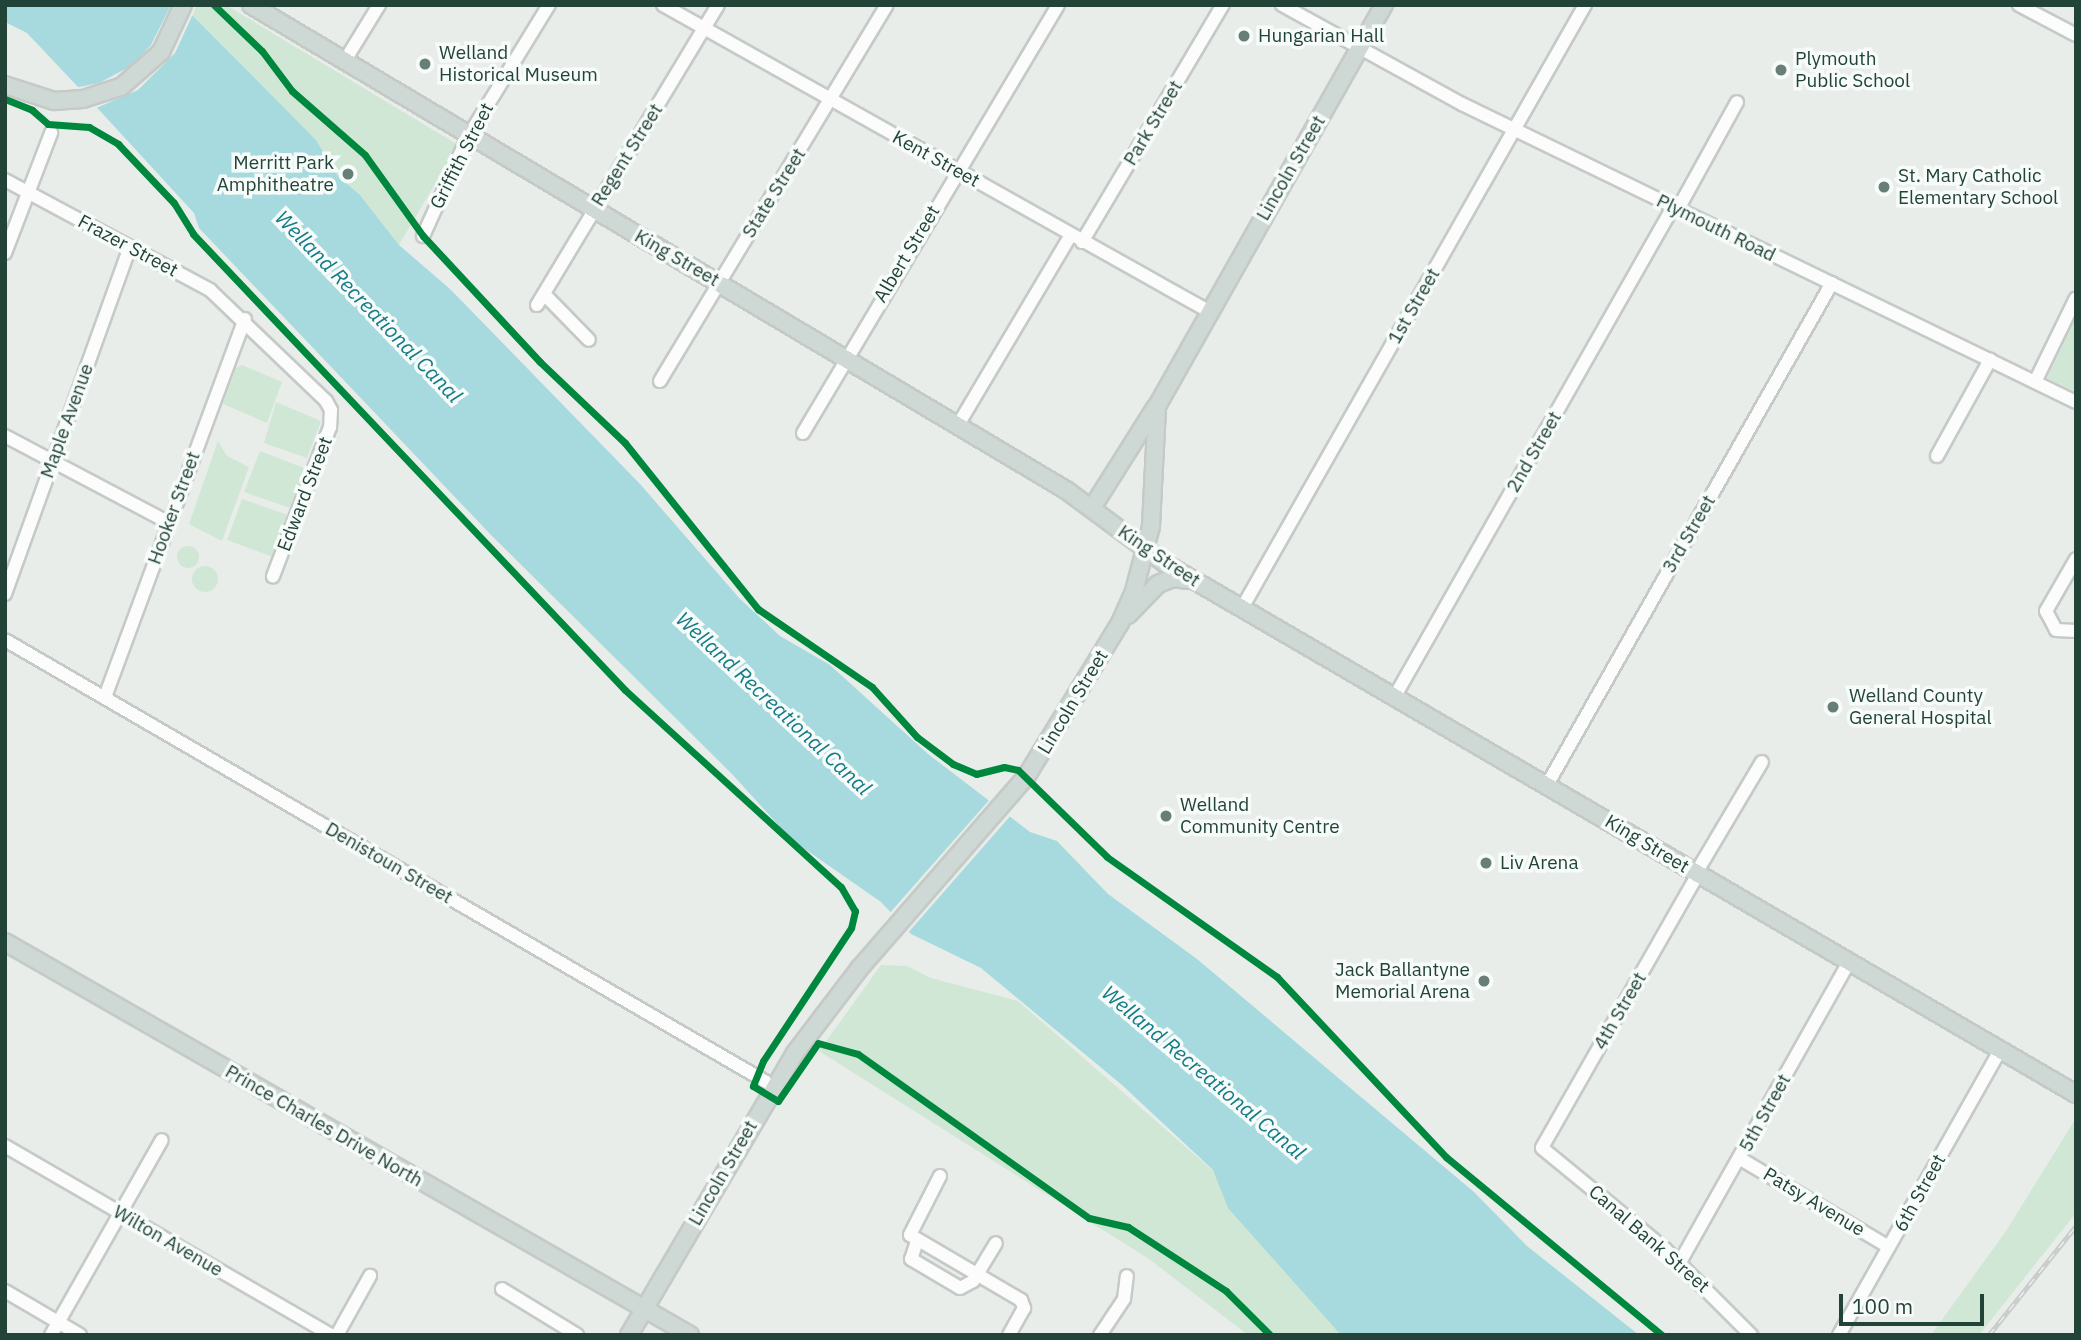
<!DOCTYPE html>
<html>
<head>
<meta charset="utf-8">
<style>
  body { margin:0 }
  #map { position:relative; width:2081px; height:1340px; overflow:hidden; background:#e8edea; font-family:"IBM Plex Sans",sans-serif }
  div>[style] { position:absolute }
  .green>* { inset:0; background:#d0e7d5 }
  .round { border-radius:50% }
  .water>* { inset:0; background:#a6dade }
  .pier>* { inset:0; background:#e8edea }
  .roads { filter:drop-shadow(2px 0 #c5cac7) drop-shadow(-2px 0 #c5cac7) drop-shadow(0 2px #c5cac7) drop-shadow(0 -2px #c5cac7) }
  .minor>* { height:12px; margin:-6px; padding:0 6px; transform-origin:6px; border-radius:6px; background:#fcfcfc }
  .major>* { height:16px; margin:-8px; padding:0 8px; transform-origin:8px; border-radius:8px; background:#ced8d5 }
  .rail>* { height:5px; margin-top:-2.5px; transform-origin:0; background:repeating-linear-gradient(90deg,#f7fbf9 0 8px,#c9cdcb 0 16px); box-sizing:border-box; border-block:2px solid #c9cdcb }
  .cycleway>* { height:7px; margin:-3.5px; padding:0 3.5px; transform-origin:3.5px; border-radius:3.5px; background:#00873e }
  .dots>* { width:19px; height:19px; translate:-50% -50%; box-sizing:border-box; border:4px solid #f7fbf9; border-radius:50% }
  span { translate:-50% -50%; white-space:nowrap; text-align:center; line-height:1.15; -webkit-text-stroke:7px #f7fbf9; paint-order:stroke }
  .poi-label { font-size:19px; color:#224438 }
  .left { translate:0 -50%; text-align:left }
  .right { translate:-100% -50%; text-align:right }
  .street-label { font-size:19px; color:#224438 }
  .water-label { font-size:21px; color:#147c87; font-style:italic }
  .frame { position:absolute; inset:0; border:7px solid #224438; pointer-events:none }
  .scale { position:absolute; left:1839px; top:1294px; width:145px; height:32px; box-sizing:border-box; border:4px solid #224438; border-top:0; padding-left:9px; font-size:21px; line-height:24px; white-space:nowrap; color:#224438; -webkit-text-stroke:5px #f7fbf9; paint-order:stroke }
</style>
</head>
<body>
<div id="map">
  <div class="green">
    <i style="clip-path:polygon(196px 5px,226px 5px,458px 145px,399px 245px,360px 195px,338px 176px,316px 140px,192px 19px)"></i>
    <i style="clip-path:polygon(2076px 318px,2076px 392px,2047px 378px)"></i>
    <i style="clip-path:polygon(242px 365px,282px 382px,267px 423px,223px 404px,236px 368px)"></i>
    <i style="clip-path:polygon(276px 402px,321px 421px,307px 458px,264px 443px)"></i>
    <i style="clip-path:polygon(218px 441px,227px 456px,249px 467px,222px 541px,189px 524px)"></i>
    <i style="clip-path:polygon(260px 451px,304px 468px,290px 508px,244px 492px)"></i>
    <i style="clip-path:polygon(242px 499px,288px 515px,273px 557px,227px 540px)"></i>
    <i class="round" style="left:177px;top:546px;width:22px;height:22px"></i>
    <i class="round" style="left:192px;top:566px;width:26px;height:26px"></i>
    <i style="clip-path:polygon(881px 965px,907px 966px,931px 978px,1018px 1001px,1402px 1335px,1248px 1335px,1149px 1259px,819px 1051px)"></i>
    <i style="clip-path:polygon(2076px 1118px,2076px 1213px,1979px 1335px,1931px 1335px,2006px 1231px)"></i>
  </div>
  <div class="water">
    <i style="clip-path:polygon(5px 5px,182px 5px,316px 140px,338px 176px,360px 195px,399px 245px,450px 289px,640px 484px,740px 599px,780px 636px,830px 665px,928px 754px,1030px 832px,1057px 841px,1108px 894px,1197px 959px,1474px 1192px,1527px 1246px,1639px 1335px,1341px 1335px,1228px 1208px,1213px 1170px,1122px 1085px,981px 968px,911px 934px,881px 902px,792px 840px,733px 775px,491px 535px,199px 228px,194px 213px,78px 87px,27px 33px,5px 22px)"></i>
  </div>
  <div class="pier">
    <i style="clip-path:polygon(171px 5px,186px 5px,193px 14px,175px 53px,138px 90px,94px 109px,74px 88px,99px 83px,131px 66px,151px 45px)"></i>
    <i style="clip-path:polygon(991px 798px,1012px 814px,907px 934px,888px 915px)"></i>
  </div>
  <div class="roads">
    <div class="minor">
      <i style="left:663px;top:5px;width:627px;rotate:29.3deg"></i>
      <i style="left:1282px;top:5px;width:205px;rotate:28.8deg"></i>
      <i style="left:1462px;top:104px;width:682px;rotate:25.89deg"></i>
      <i style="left:2019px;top:5px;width:64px;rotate:27.8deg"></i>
      <i style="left:344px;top:62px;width:67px;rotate:-58.4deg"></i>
      <i style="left:5px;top:180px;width:233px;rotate:28.2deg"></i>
      <i style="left:210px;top:290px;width:161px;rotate:43.7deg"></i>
      <i style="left:326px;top:401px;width:10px;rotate:61deg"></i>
      <i style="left:331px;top:410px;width:17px;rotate:93deg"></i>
      <i style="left:330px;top:427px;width:160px;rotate:110.9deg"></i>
      <i style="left:1678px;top:209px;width:122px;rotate:-61.1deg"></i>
      <i style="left:423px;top:236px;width:109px;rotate:-65.6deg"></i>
      <i style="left:468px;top:137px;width:155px;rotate:-58.5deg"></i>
      <i style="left:1082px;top:242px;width:276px;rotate:-59.3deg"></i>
      <i style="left:5px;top:253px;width:129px;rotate:-69deg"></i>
      <i style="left:544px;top:294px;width:64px;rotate:45.6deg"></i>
      <i style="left:537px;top:305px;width:350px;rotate:-58.9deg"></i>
      <i style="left:660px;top:381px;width:439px;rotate:-58.9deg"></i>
      <i style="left:2035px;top:382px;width:93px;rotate:-64deg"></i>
      <i style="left:958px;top:425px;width:221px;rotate:-59.3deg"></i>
      <i style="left:803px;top:433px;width:498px;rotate:-59.2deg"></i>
      <i style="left:5px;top:436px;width:186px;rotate:27.9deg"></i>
      <i style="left:1937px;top:456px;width:110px;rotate:-61.1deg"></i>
      <i style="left:2076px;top:559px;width:60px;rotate:120deg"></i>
      <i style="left:2046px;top:611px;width:21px;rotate:62deg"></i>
      <i style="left:2056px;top:630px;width:20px;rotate:3deg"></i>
      <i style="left:5px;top:594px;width:369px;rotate:-70.2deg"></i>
      <i style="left:1242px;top:608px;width:694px;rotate:-60.37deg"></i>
      <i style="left:5px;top:640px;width:888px;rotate:30.14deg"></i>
      <i style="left:1395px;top:696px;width:562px;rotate:-60.38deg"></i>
      <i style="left:105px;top:697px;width:403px;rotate:-69.7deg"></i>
      <i style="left:1547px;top:785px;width:577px;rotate:-60.42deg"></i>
      <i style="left:1696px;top:873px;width:129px;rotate:-59.3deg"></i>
      <i style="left:1698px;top:874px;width:315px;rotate:119.7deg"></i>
      <i style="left:1542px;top:1148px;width:159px;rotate:39.4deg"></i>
      <i style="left:1665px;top:1249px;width:122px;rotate:45deg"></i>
      <i style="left:5px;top:1146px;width:377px;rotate:30.1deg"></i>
      <i style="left:1739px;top:1158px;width:174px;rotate:30.7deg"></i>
      <i style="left:940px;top:1176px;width:66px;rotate:117deg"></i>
      <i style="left:910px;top:1235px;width:129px;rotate:30.4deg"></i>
      <i style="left:1021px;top:1300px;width:9px;rotate:69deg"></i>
      <i style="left:1024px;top:1308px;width:31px;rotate:119deg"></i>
      <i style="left:917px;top:1241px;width:19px;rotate:108deg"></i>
      <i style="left:911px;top:1259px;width:57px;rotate:30.6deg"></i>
      <i style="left:960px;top:1288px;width:15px;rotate:-28deg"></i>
      <i style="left:973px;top:1281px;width:44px;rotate:-58.8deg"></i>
      <i style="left:1680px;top:1262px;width:344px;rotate:-60.6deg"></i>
      <i style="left:502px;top:1289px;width:88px;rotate:31.5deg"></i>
      <i style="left:5px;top:1291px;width:87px;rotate:30.4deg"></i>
      <i style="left:51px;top:1335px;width:224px;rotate:-60.4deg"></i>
      <i style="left:337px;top:1335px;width:68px;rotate:-60.8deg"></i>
      <i style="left:1100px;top:1335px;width:43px;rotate:-56.3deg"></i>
      <i style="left:1124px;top:1299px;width:23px;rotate:-83deg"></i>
      <i style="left:1839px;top:1335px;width:327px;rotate:-60.5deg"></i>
    </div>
    <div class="major">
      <i style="left:251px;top:5px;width:948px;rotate:30.76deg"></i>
      <i style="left:1066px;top:490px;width:124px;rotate:36.5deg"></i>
      <i style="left:1166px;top:564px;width:1053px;rotate:30.22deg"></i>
      <i style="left:5px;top:85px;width:52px;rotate:18.1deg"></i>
      <i style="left:54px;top:101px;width:29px;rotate:-4deg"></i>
      <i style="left:83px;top:99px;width:40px;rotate:-18deg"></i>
      <i style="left:121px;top:87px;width:53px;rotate:-41.2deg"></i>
      <i style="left:161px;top:52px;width:52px;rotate:-64.9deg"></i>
      <i style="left:1092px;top:508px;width:118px;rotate:-57.8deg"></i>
      <i style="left:1128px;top:615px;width:43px;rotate:-45.9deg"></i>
      <i style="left:1158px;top:584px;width:16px;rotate:-22deg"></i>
      <i style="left:1173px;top:578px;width:15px;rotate:8deg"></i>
      <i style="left:5px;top:942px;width:790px;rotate:29.84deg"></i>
      <i style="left:629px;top:1335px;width:327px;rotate:-59.5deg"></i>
      <i style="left:795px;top:1053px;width:106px;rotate:-52.7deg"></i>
      <i style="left:859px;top:969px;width:254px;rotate:-49deg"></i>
      <i style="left:1026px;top:777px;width:180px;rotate:-58.6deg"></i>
      <i style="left:1120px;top:623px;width:35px;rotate:-66deg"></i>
      <i style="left:1134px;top:591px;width:67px;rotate:-75.3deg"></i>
      <i style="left:1151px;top:526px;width:120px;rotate:-87.1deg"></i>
      <i style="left:1157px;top:406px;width:461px;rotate:-60.5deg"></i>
    </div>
  </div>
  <div class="rail">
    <i style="left:1989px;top:1335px;width:139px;rotate:-51.4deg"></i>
  </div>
  <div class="cycleway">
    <i style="left:214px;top:5px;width:66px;rotate:43.8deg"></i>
    <i style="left:262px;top:51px;width:50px;rotate:53.1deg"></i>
    <i style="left:292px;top:91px;width:97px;rotate:41.2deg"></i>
    <i style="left:365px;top:155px;width:100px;rotate:54.4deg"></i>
    <i style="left:423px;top:236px;width:172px;rotate:47.1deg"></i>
    <i style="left:540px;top:362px;width:117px;rotate:43.6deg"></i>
    <i style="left:625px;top:443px;width:213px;rotate:51.3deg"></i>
    <i style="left:758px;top:609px;width:138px;rotate:34.4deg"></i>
    <i style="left:872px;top:687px;width:67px;rotate:48deg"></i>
    <i style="left:917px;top:737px;width:45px;rotate:36.9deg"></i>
    <i style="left:953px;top:764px;width:25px;rotate:23deg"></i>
    <i style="left:976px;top:774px;width:29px;rotate:-14deg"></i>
    <i style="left:1004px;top:767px;width:14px;rotate:12deg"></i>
    <i style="left:1018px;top:770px;width:124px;rotate:44.3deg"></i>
    <i style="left:1107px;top:857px;width:208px;rotate:35.2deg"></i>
    <i style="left:1277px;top:977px;width:247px;rotate:46.8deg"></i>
    <i style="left:1446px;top:1157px;width:280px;rotate:39.5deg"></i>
    <i style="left:5px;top:99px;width:29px;rotate:22deg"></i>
    <i style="left:32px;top:110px;width:21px;rotate:41deg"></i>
    <i style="left:48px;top:124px;width:41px;rotate:4.2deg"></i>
    <i style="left:89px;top:127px;width:34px;rotate:30deg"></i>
    <i style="left:118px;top:144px;width:81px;rotate:46.5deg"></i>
    <i style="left:174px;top:203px;width:36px;rotate:58deg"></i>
    <i style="left:193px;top:234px;width:628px;rotate:46.55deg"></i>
    <i style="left:625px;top:690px;width:292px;rotate:42.4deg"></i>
    <i style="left:841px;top:887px;width:28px;rotate:60deg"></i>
    <i style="left:855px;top:911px;width:17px;rotate:103deg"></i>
    <i style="left:851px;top:928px;width:159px;rotate:123.5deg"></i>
    <i style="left:763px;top:1061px;width:27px;rotate:112deg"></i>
    <i style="left:753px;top:1086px;width:29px;rotate:31deg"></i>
    <i style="left:778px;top:1101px;width:70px;rotate:-55.4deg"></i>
    <i style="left:818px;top:1043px;width:41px;rotate:15.4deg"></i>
    <i style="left:858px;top:1054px;width:283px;rotate:35.4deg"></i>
    <i style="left:1089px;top:1218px;width:40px;rotate:13deg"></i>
    <i style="left:1128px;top:1227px;width:117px;rotate:33.1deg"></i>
    <i style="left:1226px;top:1291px;width:62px;rotate:45deg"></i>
  </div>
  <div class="dots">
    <i style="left:1244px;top:36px;background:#677f76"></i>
    <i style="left:425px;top:64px;background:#677f76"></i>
    <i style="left:1781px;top:70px;background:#677f76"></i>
    <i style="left:348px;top:174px;background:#677f76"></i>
    <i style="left:1884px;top:187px;background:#677f76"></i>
    <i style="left:1833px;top:707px;background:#677f76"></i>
    <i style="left:1166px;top:816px;background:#677f76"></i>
    <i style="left:1486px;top:863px;background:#677f76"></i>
    <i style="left:1484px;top:981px;background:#677f76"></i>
  </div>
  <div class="poi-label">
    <span class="left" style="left:1258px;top:36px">Hungarian Hall</span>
    <span class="left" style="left:439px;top:64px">Welland<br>Historical Museum</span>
    <span class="left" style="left:1795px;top:70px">Plymouth<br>Public School</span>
    <span class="right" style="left:334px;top:174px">Merritt Park<br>Amphitheatre</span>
    <span class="left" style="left:1898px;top:187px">St. Mary Catholic<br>Elementary School</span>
    <span class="left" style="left:1849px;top:707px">Welland County<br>General Hospital</span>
    <span class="left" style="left:1180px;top:816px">Welland<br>Community Centre</span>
    <span class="left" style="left:1500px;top:863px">Liv Arena</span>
    <span class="right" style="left:1470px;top:981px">Jack Ballantyne<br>Memorial Arena</span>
  </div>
  <div class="street-label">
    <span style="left:1153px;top:123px;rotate:-59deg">Park Street</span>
    <span style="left:627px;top:155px;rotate:-58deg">Regent Street</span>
    <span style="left:462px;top:156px;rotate:-63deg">Griffith Street</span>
    <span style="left:936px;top:159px;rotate:29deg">Kent Street</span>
    <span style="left:1291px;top:168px;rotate:-60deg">Lincoln Street</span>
    <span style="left:774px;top:193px;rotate:-58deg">State Street</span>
    <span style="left:1716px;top:228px;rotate:26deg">Plymouth Road</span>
    <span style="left:128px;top:246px;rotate:28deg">Frazer Street</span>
    <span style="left:907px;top:254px;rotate:-59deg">Albert Street</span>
    <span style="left:677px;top:258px;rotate:30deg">King Street</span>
    <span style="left:1414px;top:306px;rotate:-60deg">1st Street</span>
    <span style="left:67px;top:421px;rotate:-70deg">Maple Avenue</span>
    <span style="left:1534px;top:452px;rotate:-60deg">2nd Street</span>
    <span style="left:305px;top:494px;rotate:-69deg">Edward Street</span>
    <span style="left:174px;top:508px;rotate:-70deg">Hooker Street</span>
    <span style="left:1689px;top:534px;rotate:-60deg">3rd Street</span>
    <span style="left:1159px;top:556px;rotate:34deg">King Street</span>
    <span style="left:1073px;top:702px;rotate:-59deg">Lincoln Street</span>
    <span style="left:1647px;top:844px;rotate:31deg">King Street</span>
    <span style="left:389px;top:863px;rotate:30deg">Denistoun Street</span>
    <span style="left:1620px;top:1011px;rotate:-60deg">4th Street</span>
    <span style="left:1765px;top:1113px;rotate:-61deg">5th Street</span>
    <span style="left:324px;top:1126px;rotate:30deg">Prince Charles Drive North</span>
    <span style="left:723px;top:1173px;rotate:-60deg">Lincoln Street</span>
    <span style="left:1920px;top:1193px;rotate:-61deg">6th Street</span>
    <span style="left:1814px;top:1202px;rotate:31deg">Patsy Avenue</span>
    <span style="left:1649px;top:1239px;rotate:41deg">Canal Bank Street</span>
    <span style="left:168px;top:1241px;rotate:30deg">Wilton Avenue</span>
  </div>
  <div class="water-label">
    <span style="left:369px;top:306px;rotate:46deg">Welland Recreational Canal</span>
    <span style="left:774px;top:703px;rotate:43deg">Welland Recreational Canal</span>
    <span style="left:1204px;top:1072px;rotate:40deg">Welland Recreational Canal</span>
  </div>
  <div class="frame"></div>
  <div class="scale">100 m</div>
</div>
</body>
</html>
